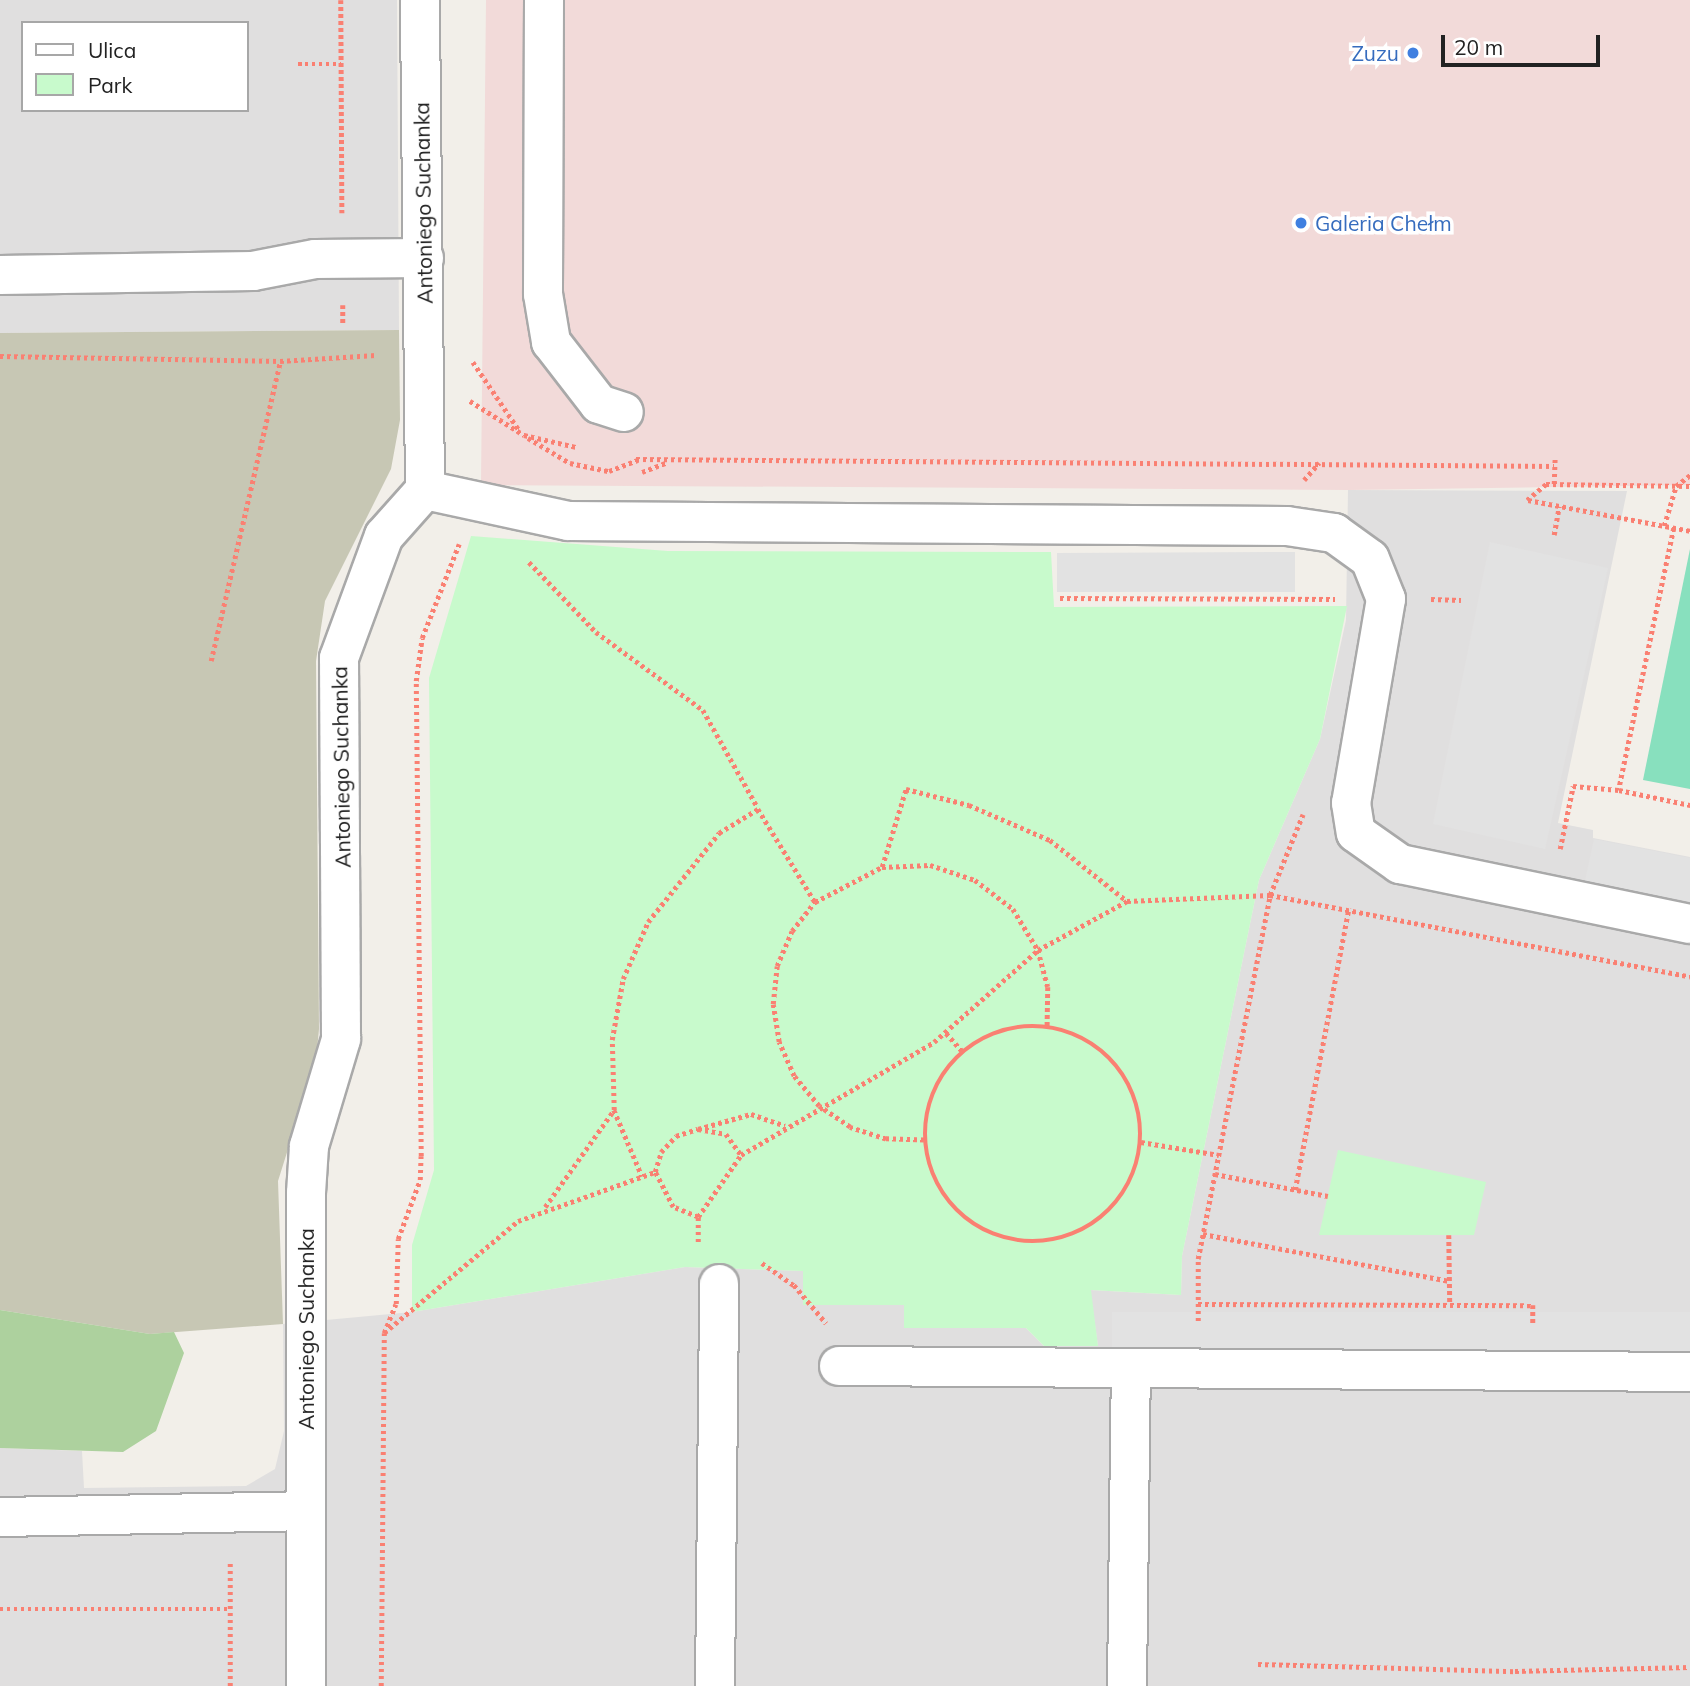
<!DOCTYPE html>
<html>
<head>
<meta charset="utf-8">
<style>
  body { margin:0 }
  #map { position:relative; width:1690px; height:1686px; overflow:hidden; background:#f2efe9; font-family:Mulish,sans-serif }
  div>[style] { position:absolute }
  .residential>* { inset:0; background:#e0dfdf }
  .commercial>* { inset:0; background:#f2dad9 }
  .construction>* { inset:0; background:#c7c7b4 }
  .forest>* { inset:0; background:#add19e }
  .park>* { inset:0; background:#c8facc }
  .pitch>* { inset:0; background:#88e0be }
  .parking>* { inset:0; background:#e2e2e2 }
  .path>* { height:4.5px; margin-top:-2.25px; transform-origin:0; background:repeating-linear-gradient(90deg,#fa8072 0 3.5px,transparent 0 7px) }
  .path>.ring { margin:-2.25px; padding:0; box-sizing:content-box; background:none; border:4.5px solid #fa8072; border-radius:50% }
  .roads { filter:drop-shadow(2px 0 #a9a9a9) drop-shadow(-2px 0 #a9a9a9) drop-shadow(0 2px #a9a9a9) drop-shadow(0 -2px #a9a9a9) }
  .minor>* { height:38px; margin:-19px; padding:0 19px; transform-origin:19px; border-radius:19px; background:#fff }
  .dots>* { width:19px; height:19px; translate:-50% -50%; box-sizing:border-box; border:4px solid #fff; border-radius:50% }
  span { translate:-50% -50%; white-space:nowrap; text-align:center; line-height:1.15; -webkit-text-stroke:7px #fff; paint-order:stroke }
  .shop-label { font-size:21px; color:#366cbe }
  .right { translate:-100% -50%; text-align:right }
  .left { translate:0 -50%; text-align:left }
  .street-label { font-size:21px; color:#222 }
  .legend { position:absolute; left:21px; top:21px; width:228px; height:91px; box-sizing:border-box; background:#fff; border:2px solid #a7a7a7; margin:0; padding:9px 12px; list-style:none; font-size:21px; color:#222 }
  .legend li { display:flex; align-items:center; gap:14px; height:35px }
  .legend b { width:35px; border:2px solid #a7a7a7 }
  .scale { position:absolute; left:1441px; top:35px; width:159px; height:32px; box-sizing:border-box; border:4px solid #222; border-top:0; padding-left:9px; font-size:21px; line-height:24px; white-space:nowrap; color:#222; -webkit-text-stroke:5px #fff; paint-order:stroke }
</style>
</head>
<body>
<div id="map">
  <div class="residential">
    <i style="clip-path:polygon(evenodd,0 0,397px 0,399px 330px,0 333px,0 0,23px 23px,247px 23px,247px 110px,23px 110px,23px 23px)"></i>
    <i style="clip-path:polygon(1348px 490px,1627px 491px,1558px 823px,1593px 830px,1593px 838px,1690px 857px,1690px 1686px,0 1686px,0 1448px,82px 1451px,84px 1488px,246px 1486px,275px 1469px,284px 1431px,283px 1324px,412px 1312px,685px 1267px,803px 1271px,803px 1305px,904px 1305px,905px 1328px,1026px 1328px,1044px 1346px,1098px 1346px,1090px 1290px,1181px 1295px,1182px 1256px,1259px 880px,1320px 739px,1346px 620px)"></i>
  </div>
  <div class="commercial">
    <i style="clip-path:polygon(486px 0,1690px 0,1690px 485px,1348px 490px,481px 485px)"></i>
  </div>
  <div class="construction">
    <i style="clip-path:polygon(399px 330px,400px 420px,391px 469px,325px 601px,316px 661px,319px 1029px,316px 1060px,278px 1181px,283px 1324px,150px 1334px,0 1310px,0 333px)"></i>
  </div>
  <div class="forest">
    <i style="clip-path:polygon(0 1310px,150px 1334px,174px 1332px,184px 1353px,156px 1431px,123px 1452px,0 1448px)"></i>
  </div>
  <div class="park">
    <i style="clip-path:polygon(471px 536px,668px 551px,1051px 552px,1054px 607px,1347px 606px,1320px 739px,1259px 880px,1182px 1256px,1181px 1295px,1091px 1290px,1098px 1346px,1044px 1346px,1026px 1328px,904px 1328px,904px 1305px,803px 1305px,803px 1271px,685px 1267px,412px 1312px,412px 1245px,434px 1170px,429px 678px)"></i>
    <i style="clip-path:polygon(1338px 1150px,1486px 1182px,1474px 1235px,1319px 1235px)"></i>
  </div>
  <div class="pitch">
    <i style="clip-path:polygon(1690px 549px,1690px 789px,1643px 780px)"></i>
  </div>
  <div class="parking">
    <i style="clip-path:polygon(1490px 542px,1608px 568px,1545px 849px,1433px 824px)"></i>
    <i style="clip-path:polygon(1295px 552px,1295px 592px,1057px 592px,1057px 553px)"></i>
    <i style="clip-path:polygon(1594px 839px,1690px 858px,1690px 902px,1585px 881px)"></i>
    <i style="clip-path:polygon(1112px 1312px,1690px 1312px,1690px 1351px,1112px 1351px)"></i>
  </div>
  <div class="path">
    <i style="left:341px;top:0;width:213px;rotate:89.7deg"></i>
    <i style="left:298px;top:64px;width:43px"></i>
    <i style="left:343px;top:305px;width:19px;rotate:90deg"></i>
    <i style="left:0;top:356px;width:280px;rotate:1deg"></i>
    <i style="left:473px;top:362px;width:82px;rotate:55.9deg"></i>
    <i style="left:470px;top:401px;width:64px;rotate:32.2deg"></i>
    <i style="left:524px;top:435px;width:53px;rotate:13deg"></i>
    <i style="left:528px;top:438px;width:49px;rotate:30.8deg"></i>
    <i style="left:570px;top:463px;width:40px;rotate:12deg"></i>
    <i style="left:609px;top:471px;width:31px;rotate:-21deg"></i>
    <i style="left:636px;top:459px;width:918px;rotate:0.44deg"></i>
    <i style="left:642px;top:472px;width:26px;rotate:-21deg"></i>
    <i style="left:1304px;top:480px;width:23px;rotate:-49deg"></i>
    <i style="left:1554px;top:484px;width:27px;rotate:-88deg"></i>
    <i style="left:1527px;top:500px;width:25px;rotate:-40deg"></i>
    <i style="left:1546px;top:484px;width:144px;rotate:0.8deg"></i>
    <i style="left:1528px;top:500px;width:165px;rotate:10.8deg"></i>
    <i style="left:1664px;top:526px;width:42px;rotate:-73.3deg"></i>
    <i style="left:1676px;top:486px;width:18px;rotate:-38deg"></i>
    <i style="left:1674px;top:528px;width:268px;rotate:101.9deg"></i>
    <i style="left:1619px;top:790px;width:73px;rotate:11.9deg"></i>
    <i style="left:1554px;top:535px;width:29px;rotate:-80deg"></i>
    <i style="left:529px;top:562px;width:97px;rotate:46.3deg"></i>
    <i style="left:596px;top:632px;width:132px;rotate:36.1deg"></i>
    <i style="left:703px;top:710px;width:112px;rotate:60.7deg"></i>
    <i style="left:1060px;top:598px;width:275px;rotate:0.2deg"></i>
    <i style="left:1431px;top:599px;width:30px;rotate:2deg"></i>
    <i style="left:211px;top:661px;width:308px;rotate:-77deg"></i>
    <i style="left:280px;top:361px;width:96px;rotate:-3.6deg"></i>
    <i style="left:1560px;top:849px;width:64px;rotate:-78.3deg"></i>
    <i style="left:1573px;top:786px;width:46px;rotate:5deg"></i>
    <i style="left:882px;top:867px;width:82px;rotate:-72.9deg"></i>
    <i style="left:906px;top:789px;width:65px;rotate:14.3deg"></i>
    <i style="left:969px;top:805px;width:88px;rotate:23.4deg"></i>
    <i style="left:1050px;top:840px;width:98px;rotate:38.4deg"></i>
    <i class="ring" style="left:925px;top:1026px;width:211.5px;height:211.5px"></i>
    <i style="left:946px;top:1033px;width:25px;rotate:48deg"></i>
    <i style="left:614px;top:1110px;width:72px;rotate:67deg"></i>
    <i style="left:698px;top:1129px;width:55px;rotate:-15.8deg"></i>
    <i style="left:751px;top:1114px;width:36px;rotate:19deg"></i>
    <i style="left:924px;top:1140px;width:38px;rotate:-178deg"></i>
    <i style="left:886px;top:1139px;width:38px;rotate:-162deg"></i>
    <i style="left:850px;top:1127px;width:37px;rotate:-146deg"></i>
    <i style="left:819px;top:1106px;width:39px;rotate:-130deg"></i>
    <i style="left:794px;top:1076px;width:37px;rotate:-114deg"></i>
    <i style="left:779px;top:1042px;width:38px;rotate:-99deg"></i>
    <i style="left:773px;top:1004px;width:38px;rotate:-84deg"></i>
    <i style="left:777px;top:966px;width:38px;rotate:-67deg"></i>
    <i style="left:792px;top:931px;width:37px;rotate:-52deg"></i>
    <i style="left:815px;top:902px;width:76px;rotate:-27.6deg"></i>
    <i style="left:882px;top:867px;width:48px;rotate:-2.4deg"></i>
    <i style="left:930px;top:865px;width:47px;rotate:18.4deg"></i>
    <i style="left:975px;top:880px;width:48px;rotate:37.3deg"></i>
    <i style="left:1013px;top:909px;width:48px;rotate:58.6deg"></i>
    <i style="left:1038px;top:950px;width:38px;rotate:75deg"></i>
    <i style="left:1048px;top:987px;width:39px;rotate:91deg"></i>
    <i style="left:1141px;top:1142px;width:79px;rotate:9.5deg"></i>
    <i style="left:1215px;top:1174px;width:115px;rotate:11deg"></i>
    <i style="left:1295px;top:1190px;width:287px;rotate:-79.2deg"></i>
    <i style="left:545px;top:1207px;width:119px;rotate:-54.6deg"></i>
    <i style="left:614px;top:1110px;width:70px;rotate:-91.6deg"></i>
    <i style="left:612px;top:1040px;width:62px;rotate:-79.8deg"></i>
    <i style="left:623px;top:979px;width:62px;rotate:-66.3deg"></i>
    <i style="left:648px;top:922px;width:114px;rotate:-51.4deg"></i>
    <i style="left:719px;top:833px;width:46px;rotate:-31.6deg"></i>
    <i style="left:758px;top:809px;width:109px;rotate:58.5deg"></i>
    <i style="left:698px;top:1217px;width:27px;rotate:-158deg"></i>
    <i style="left:673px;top:1207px;width:39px;rotate:-117deg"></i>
    <i style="left:655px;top:1172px;width:21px;rotate:-73deg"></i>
    <i style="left:661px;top:1152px;width:22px;rotate:-47deg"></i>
    <i style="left:676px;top:1136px;width:23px;rotate:-18deg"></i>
    <i style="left:698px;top:1129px;width:28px;rotate:10deg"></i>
    <i style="left:726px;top:1134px;width:26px;rotate:54deg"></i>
    <i style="left:1203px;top:1234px;width:251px;rotate:10.8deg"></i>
    <i style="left:1449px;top:1235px;width:69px;rotate:89.2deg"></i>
    <i style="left:698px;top:1242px;width:25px;rotate:-90deg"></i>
    <i style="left:698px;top:1217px;width:75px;rotate:-55.3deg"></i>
    <i style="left:741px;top:1155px;width:224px;rotate:-30.3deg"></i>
    <i style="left:934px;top:1042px;width:139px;rotate:-41.5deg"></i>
    <i style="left:1038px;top:950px;width:102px;rotate:-28.8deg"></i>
    <i style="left:1127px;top:901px;width:143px;rotate:-2.4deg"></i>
    <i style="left:1270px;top:895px;width:428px;rotate:11deg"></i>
    <i style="left:762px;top:1263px;width:39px;rotate:35deg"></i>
    <i style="left:794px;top:1285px;width:50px;rotate:49.9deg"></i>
    <i style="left:1198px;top:1304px;width:335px;rotate:0.2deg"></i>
    <i style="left:1533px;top:1305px;width:18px;rotate:90deg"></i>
    <i style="left:1198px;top:1321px;width:62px;rotate:-90deg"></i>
    <i style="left:1198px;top:1259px;width:371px;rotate:-78.8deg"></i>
    <i style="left:1270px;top:895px;width:87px;rotate:-67.8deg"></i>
    <i style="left:384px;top:1333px;width:31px;rotate:-68deg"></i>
    <i style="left:396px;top:1304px;width:65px;rotate:-88.2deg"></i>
    <i style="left:398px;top:1239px;width:63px;rotate:-69.6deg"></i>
    <i style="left:420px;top:1180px;width:24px;rotate:-88deg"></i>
    <i style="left:421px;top:1156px;width:475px;rotate:-90.6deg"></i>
    <i style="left:416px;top:681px;width:43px;rotate:-82.1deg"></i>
    <i style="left:422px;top:638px;width:101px;rotate:-68.5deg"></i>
    <i style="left:0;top:1609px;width:230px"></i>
    <i style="left:1258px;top:1664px;width:257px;rotate:1.6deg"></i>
    <i style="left:1515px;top:1671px;width:175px;rotate:-1.3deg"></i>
    <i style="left:230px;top:1686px;width:125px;rotate:-90deg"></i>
    <i style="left:381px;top:1686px;width:353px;rotate:-89.5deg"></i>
    <i style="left:384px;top:1333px;width:175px;rotate:-39.9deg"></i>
    <i style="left:518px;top:1221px;width:145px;rotate:-19.7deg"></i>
  </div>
  <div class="roads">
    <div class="minor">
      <i style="left:544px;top:0;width:294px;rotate:90.2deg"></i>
      <i style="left:543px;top:294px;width:49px;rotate:80.5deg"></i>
      <i style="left:551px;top:342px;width:78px;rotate:52.3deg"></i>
      <i style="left:599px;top:404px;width:26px;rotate:18deg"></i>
      <i style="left:0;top:275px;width:253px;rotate:-0.9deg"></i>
      <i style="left:253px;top:271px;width:63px;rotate:-11deg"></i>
      <i style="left:315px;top:259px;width:109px;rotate:-0.5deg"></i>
      <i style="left:425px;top:490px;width:146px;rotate:12.2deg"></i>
      <i style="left:568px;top:521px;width:719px;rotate:0.4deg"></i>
      <i style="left:1287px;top:526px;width:48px;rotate:8.5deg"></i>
      <i style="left:1334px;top:533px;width:44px;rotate:35.8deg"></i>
      <i style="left:1370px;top:559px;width:43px;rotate:68.2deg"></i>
      <i style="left:1386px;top:599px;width:207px;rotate:99.7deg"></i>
      <i style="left:1351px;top:803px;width:30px;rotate:81deg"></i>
      <i style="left:1356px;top:833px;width:54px;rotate:35.2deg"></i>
      <i style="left:1400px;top:864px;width:296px;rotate:11.7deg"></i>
      <i style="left:839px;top:1366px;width:851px;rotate:0.4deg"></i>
      <i style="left:0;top:1517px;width:306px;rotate:-1.1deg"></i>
      <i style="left:306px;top:1686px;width:493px;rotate:-90deg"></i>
      <i style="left:306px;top:1193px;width:47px;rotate:-86.3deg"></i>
      <i style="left:309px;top:1146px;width:112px;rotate:-73.3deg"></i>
      <i style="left:341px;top:1039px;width:381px;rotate:-90.3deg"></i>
      <i style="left:339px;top:658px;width:130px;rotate:-69.8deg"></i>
      <i style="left:384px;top:536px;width:62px;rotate:-48.3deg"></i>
      <i style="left:425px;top:490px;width:490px;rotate:-90.6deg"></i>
      <i style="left:715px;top:1686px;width:402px;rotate:-89.4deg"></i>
      <i style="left:1127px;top:1686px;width:316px;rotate:-89.3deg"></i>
    </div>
  </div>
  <div class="dots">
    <i style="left:1413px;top:53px;background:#3f7fe0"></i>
    <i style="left:1301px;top:223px;background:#3f7fe0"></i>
  </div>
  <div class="shop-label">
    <span class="right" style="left:1399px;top:53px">Zuzu</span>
    <span class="left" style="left:1315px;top:223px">Galeria Chełm</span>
  </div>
  <div class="street-label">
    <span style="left:423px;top:203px;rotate:-91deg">Antoniego Suchanka</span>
    <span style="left:341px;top:767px;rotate:-91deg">Antoniego Suchanka</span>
    <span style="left:306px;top:1329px;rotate:-90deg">Antoniego Suchanka</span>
  </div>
  <ul class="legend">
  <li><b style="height:9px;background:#fff"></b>Ulica</li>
  <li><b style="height:19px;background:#c8facc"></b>Park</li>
  </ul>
  <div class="scale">20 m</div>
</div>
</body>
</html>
